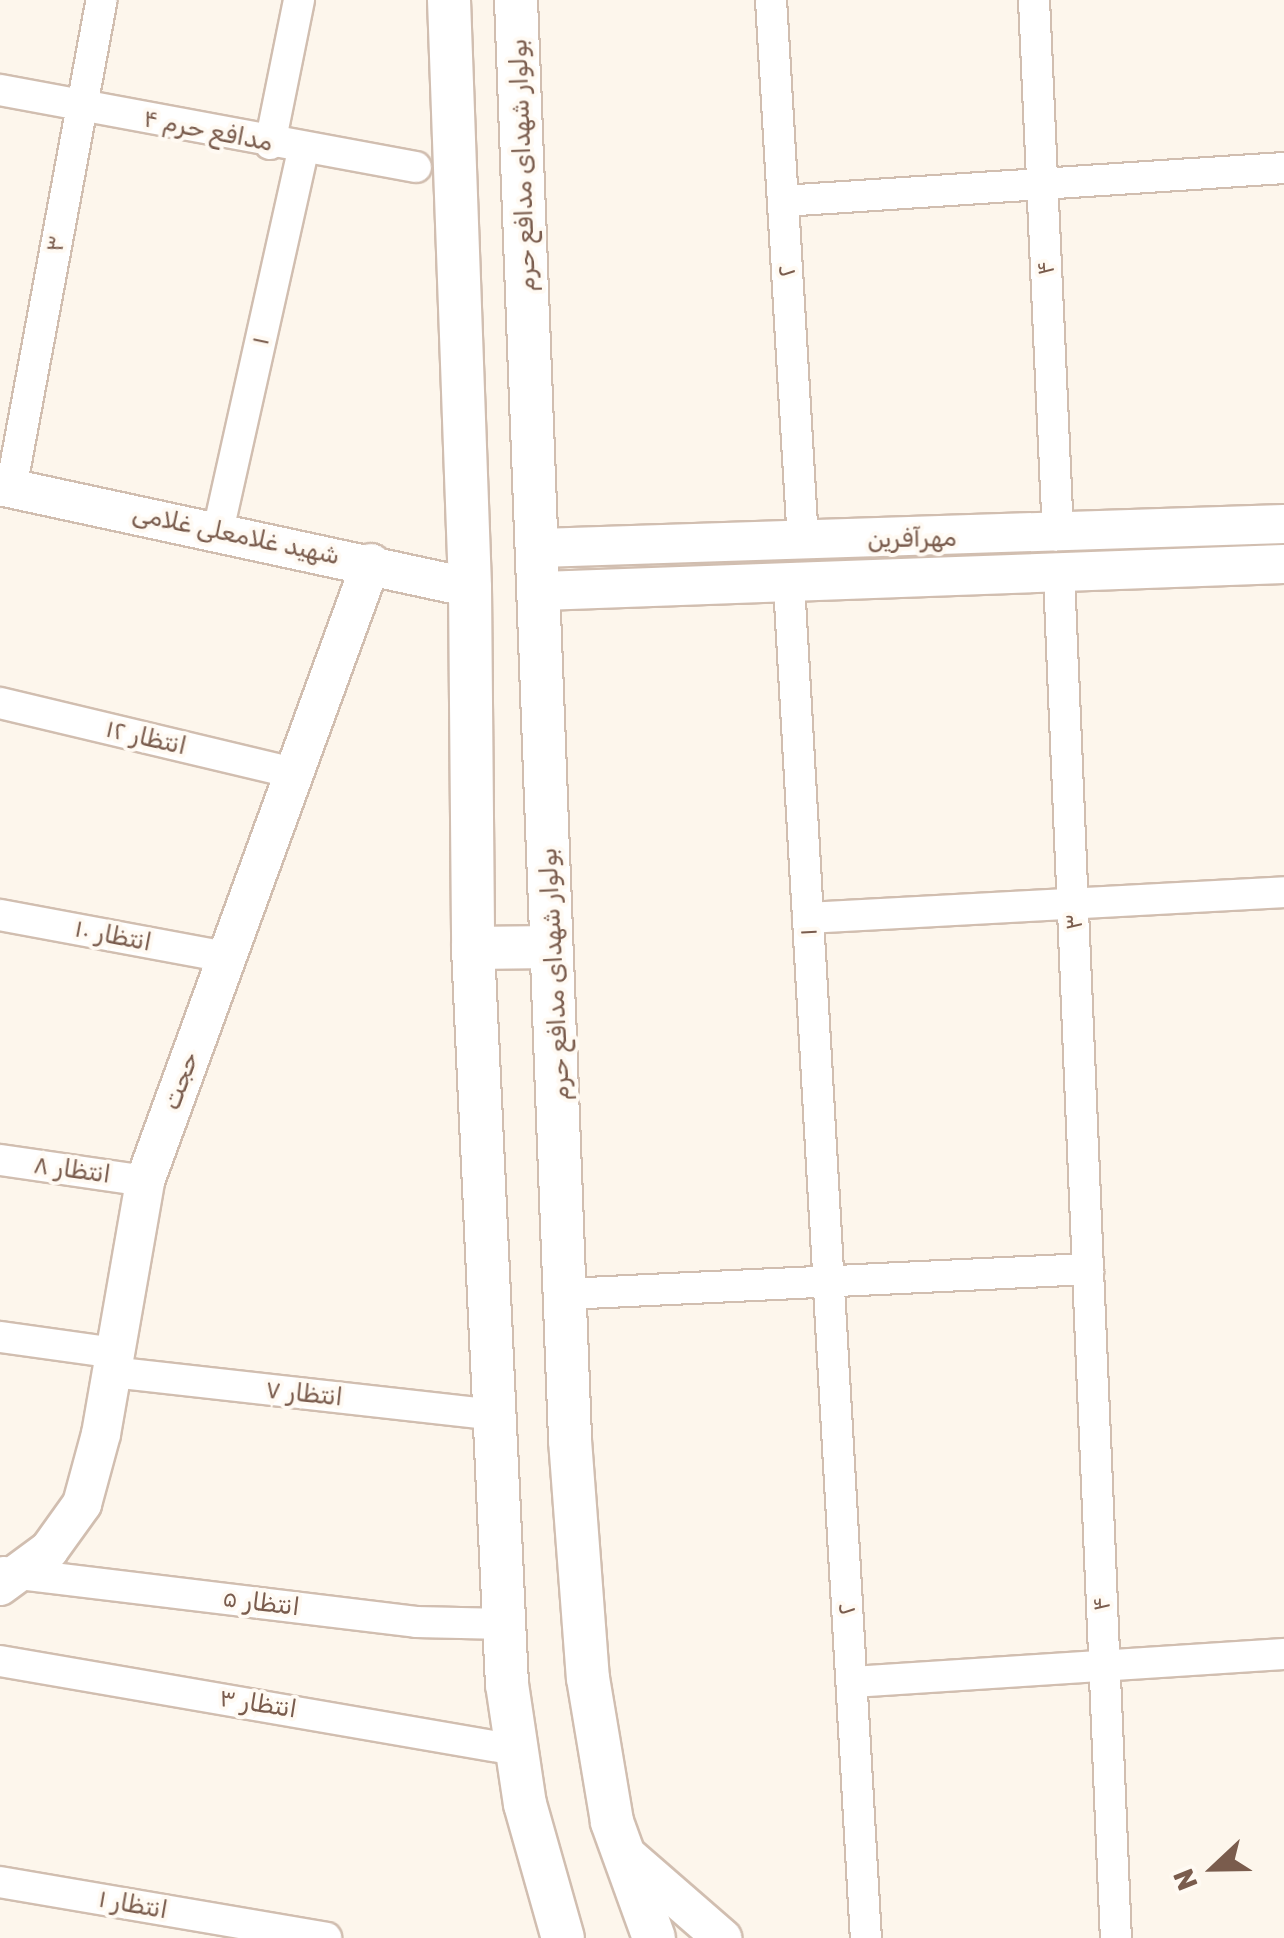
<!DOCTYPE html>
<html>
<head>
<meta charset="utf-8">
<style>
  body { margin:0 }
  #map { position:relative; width:1284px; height:1938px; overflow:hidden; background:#fdf6ec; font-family:Rubik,"Noto Naskh Arabic",sans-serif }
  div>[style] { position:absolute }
  .roads { filter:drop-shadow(2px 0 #d1beb0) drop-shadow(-2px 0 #d1beb0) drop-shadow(0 2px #d1beb0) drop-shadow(0 -2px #d1beb0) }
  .minor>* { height:30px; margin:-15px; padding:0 15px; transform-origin:15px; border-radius:15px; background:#fff }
  .tertiary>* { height:38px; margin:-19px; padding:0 19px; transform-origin:19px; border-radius:19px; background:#fff }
  .secondary>* { height:42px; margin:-21px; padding:0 21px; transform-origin:21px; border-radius:21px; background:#fff }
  span { translate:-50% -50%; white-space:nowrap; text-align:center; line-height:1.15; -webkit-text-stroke:8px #fffaf3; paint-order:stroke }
  .street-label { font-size:25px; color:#7a5c4d }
  .north { position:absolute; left:1164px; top:1818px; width:100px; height:100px; -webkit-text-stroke:8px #fffaf3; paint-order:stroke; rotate:248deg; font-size:28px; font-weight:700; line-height:40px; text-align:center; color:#7a5c4d }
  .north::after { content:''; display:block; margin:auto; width:35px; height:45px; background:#7a5c4d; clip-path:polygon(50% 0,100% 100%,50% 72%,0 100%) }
</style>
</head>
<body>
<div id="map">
  <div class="roads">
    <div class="minor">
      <i style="left:771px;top:0;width:543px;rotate:86.62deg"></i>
      <i style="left:1034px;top:0;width:536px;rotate:87.43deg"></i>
      <i style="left:0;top:90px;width:423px;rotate:10.5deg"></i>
      <i style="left:270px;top:144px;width:147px;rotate:-78.6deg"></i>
      <i style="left:783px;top:201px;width:502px;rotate:-3.77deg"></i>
      <i style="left:11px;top:489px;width:497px;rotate:-79.5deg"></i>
      <i style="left:218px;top:531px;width:390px;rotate:-77.4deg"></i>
      <i style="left:1059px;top:575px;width:1364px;rotate:87.61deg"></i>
      <i style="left:789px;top:584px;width:1356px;rotate:86.75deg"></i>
      <i style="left:0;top:703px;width:301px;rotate:13.4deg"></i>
      <i style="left:0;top:915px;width:230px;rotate:10.5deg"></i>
      <i style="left:808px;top:918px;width:477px;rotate:-3.1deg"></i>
      <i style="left:0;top:1160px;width:147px;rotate:8.2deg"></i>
      <i style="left:566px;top:1294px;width:523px;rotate:-2.74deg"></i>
      <i style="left:0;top:1337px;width:116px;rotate:7.9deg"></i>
      <i style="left:112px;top:1372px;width:386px;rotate:6.4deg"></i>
      <i style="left:3px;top:1572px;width:416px;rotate:6.9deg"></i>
      <i style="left:416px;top:1622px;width:88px;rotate:1.3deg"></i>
      <i style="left:0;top:1661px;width:524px;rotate:9.79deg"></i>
      <i style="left:852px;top:1682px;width:433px;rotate:-3.7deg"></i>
      <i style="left:0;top:1882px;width:331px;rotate:9.7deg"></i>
    </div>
    <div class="tertiary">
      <i style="left:0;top:486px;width:481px;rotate:12.2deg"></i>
      <i style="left:540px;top:548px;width:744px;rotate:-1.85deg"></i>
      <i style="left:542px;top:591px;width:742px;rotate:-2.08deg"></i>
      <i style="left:0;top:1586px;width:61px;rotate:-36.3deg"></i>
      <i style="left:49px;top:1550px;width:57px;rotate:-54.3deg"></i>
      <i style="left:82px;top:1504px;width:73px;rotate:-74.8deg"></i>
      <i style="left:101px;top:1434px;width:257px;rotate:-80.1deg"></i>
      <i style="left:145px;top:1181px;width:658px;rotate:-69.91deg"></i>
      <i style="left:622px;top:1851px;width:133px;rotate:41deg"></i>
    </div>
    <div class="secondary">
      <i style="left:449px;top:0;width:588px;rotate:87.95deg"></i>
      <i style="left:470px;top:588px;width:360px;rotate:89.5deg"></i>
      <i style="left:473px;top:948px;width:737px;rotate:87.36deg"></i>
      <i style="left:507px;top:1684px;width:121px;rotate:81.5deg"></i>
      <i style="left:525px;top:1804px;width:139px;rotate:74.2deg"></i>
      <i style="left:516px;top:0;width:1441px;rotate:87.85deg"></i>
      <i style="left:570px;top:1440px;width:239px;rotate:85.7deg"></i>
      <i style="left:588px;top:1678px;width:146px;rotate:80.5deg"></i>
      <i style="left:612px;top:1822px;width:123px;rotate:70.1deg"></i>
      <i style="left:473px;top:948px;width:78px;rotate:-0.7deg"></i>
    </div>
  </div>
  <div class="street-label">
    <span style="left:208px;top:131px;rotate:11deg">مدافع حرم ۴</span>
    <span style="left:523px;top:165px;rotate:-92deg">بولوار شهدای مدافع حرم</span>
    <span style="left:56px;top:244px;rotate:-79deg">۳</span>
    <span style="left:1046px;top:268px;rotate:-93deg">۴</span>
    <span style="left:787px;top:271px;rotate:-93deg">۲</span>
    <span style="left:261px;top:341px;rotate:-78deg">۱</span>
    <span style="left:236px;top:535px;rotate:12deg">شهید غلامعلی غلامی</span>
    <span style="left:912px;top:539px;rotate:-1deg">مهرآفرین</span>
    <span style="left:146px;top:738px;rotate:13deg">انتظار ۱۲</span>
    <span style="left:1074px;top:922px;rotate:-92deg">۳</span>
    <span style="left:809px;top:932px;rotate:-93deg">۱</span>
    <span style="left:113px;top:936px;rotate:11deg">انتظار ۱۰</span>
    <span style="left:555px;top:974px;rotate:-93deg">بولوار شهدای مدافع حرم</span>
    <span style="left:181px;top:1081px;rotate:-70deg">حجت</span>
    <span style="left:72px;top:1170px;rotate:8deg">انتظار ۸</span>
    <span style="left:304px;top:1394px;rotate:6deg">انتظار ۷</span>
    <span style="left:261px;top:1603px;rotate:7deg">انتظار ۵</span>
    <span style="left:1102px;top:1604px;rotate:-92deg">۴</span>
    <span style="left:847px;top:1609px;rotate:-93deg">۲</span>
    <span style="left:258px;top:1704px;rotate:9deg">انتظار ۳</span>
    <span style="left:133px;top:1905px;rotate:10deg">انتظار ۱</span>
  </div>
  <div class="north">N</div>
</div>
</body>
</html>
